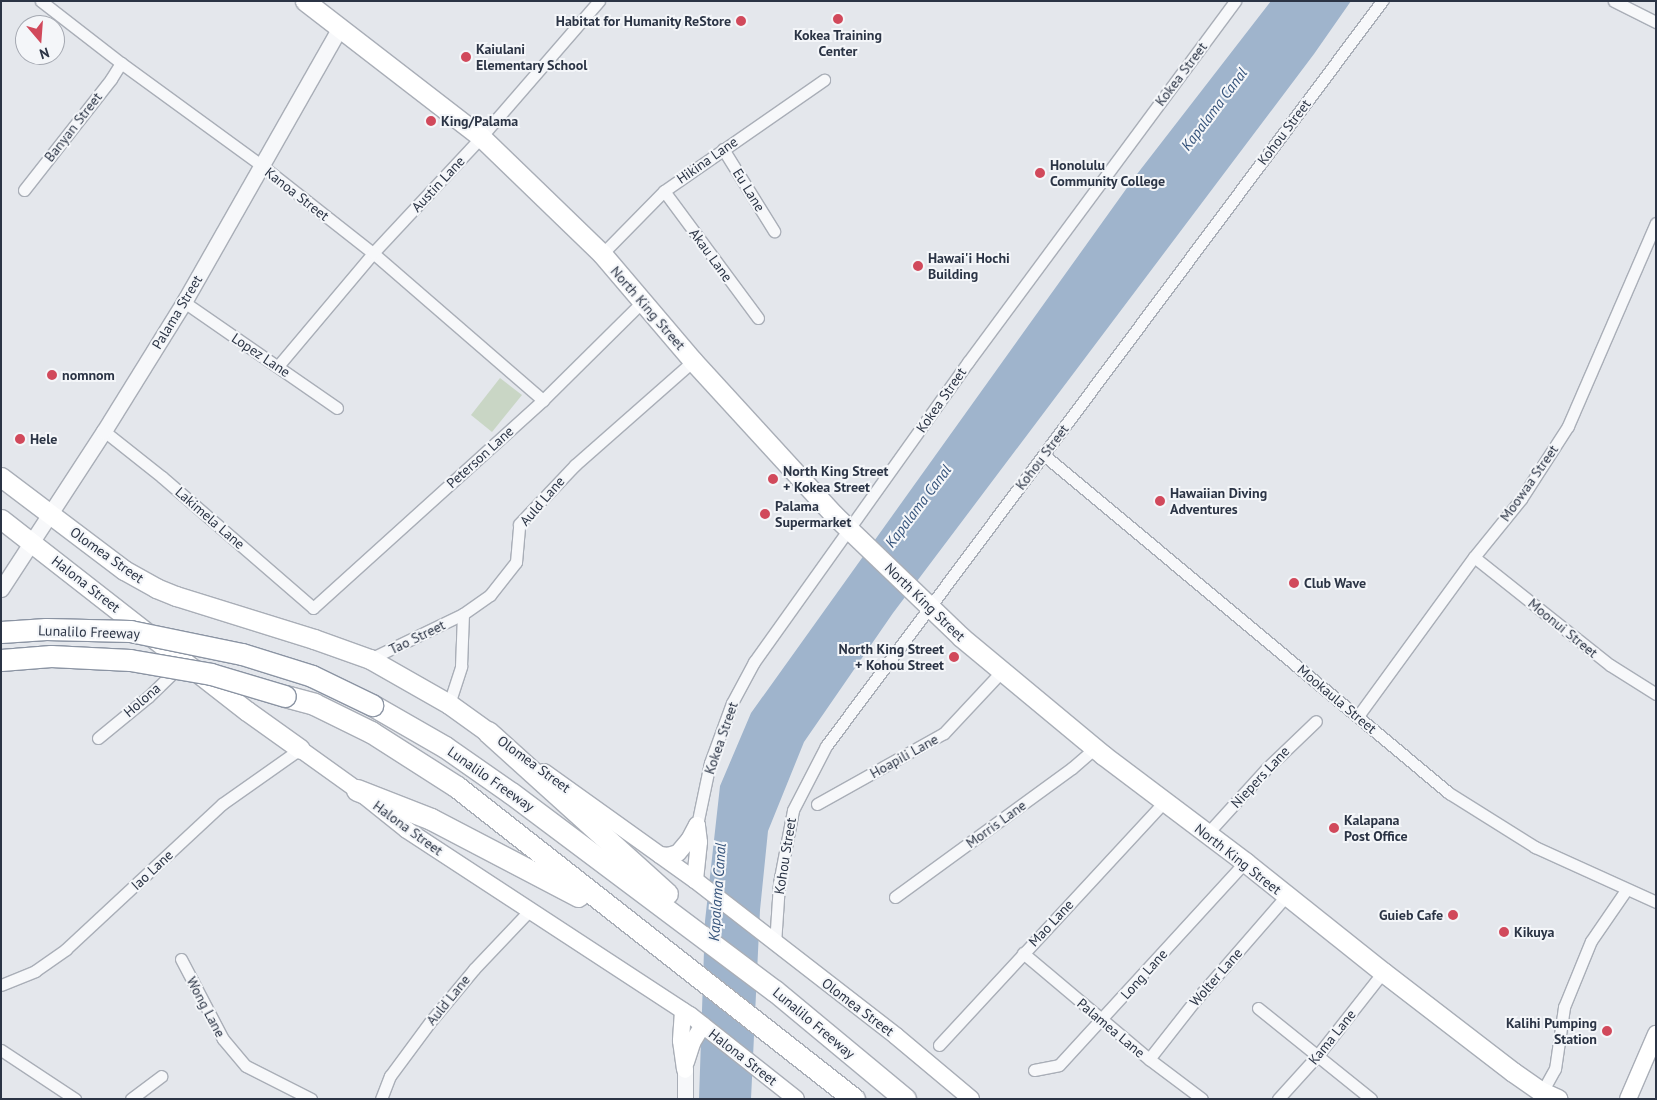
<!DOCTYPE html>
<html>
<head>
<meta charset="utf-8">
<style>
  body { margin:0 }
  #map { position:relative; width:1657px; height:1100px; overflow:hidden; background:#e4e7ec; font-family:"PT Sans",sans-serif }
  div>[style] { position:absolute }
  .green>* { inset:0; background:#c9d6c5 }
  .water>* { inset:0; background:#9fb4cc }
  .roads { filter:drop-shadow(1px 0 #a9aeb7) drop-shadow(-1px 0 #a9aeb7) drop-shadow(0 1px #a9aeb7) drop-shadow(0 -1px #a9aeb7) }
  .minor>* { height:11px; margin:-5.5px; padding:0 5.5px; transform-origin:5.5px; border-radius:5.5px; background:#f7f8fa }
  .tertiary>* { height:15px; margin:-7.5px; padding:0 7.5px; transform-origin:7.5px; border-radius:7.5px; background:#f7f8fa }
  .secondary>* { height:16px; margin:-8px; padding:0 8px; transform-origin:8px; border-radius:8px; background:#fff }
  .primary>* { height:19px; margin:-9.5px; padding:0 9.5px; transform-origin:9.5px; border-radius:9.5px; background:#fff }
  .motorway>* { height:21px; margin:-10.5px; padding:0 10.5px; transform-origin:10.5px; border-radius:10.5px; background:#fff }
  .bridges { filter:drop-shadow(1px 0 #8b94a3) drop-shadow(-1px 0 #8b94a3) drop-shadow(0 1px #8b94a3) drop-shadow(0 -1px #8b94a3) }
  .motorway-bridge>* { height:21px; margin:-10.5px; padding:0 10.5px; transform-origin:10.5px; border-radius:10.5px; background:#fff }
  .dots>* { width:14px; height:14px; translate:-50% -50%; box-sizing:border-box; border:2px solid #f4f6f9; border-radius:50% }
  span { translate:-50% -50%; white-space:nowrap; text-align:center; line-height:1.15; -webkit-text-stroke:4px #f4f6f9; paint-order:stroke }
  .poi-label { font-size:14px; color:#2b3445; font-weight:700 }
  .right { translate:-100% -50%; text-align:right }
  .left { translate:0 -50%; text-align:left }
  .street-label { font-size:14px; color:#2b3445 }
  .water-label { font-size:15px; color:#34527a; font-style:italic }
  .frame { position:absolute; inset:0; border:2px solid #2b3445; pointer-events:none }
  .north { position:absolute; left:15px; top:15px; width:50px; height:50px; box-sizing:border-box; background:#f4f6f9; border:1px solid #a4a8b1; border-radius:50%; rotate:162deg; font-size:14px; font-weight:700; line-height:20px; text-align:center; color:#2b3445 }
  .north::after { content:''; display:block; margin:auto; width:18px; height:22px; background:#d1495b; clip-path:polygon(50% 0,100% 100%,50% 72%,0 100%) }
</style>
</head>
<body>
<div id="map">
  <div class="green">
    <i style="clip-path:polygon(500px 378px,522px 395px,492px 432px,471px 415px)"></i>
  </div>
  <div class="water">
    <i style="clip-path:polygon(1271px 1px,1351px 1px,1314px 54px,893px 613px,804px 742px,768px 831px,760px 910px,751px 1099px,699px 1099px,705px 921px,720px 786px,751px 713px,1134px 178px)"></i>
  </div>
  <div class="roads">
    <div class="minor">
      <i style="left:41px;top:1px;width:101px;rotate:37.8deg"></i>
      <i style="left:121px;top:63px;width:173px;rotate:36.1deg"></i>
      <i style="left:261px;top:165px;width:142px;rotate:38.2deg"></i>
      <i style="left:373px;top:253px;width:225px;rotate:40.9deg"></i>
      <i style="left:1614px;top:1px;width:47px;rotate:26.6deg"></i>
      <i style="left:723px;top:149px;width:97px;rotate:58.1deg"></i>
      <i style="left:24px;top:190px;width:141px;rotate:-51.9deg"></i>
      <i style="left:111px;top:79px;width:19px;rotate:-58deg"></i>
      <i style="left:664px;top:191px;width:158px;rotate:53.5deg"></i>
      <i style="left:602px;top:254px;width:88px;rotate:-45.5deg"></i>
      <i style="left:664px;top:191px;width:195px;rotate:-34.8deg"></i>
      <i style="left:184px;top:302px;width:186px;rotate:34.7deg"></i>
      <i style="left:278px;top:366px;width:148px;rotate:-49.9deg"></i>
      <i style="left:373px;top:253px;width:158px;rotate:-47deg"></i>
      <i style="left:481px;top:137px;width:180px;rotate:-49.1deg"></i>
      <i style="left:104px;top:431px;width:74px;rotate:38.4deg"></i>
      <i style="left:162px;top:477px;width:200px;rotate:40.9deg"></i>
      <i style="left:313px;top:608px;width:310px;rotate:-42.1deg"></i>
      <i style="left:543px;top:400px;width:139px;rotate:-44.7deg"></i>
      <i style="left:1044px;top:455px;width:528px;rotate:39.85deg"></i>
      <i style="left:1449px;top:793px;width:102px;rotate:32.1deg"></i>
      <i style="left:1535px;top:847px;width:133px;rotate:24.4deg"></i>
      <i style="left:1474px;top:557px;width:174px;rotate:38.5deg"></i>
      <i style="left:1610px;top:665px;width:54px;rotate:32.2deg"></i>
      <i style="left:370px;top:659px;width:103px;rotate:-25.8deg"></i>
      <i style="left:463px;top:614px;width:33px;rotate:-35deg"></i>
      <i style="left:490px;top:595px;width:42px;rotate:-51.8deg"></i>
      <i style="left:516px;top:562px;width:38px;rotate:-85deg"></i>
      <i style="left:519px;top:524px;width:81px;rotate:-46.5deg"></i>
      <i style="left:575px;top:465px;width:157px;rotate:-41.4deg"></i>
      <i style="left:449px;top:704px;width:40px;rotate:-72deg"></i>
      <i style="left:461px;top:666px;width:52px;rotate:-87.8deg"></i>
      <i style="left:1358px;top:716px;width:197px;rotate:-53.9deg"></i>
      <i style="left:1474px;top:557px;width:75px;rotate:-51deg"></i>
      <i style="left:1521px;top:499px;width:87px;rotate:-57.2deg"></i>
      <i style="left:1568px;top:426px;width:221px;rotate:-66.6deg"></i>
      <i style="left:98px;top:738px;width:65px;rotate:-39.4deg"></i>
      <i style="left:148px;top:697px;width:42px;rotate:-44deg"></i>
      <i style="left:817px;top:804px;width:145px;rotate:-29.2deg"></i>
      <i style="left:944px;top:733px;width:83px;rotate:-46.9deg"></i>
      <i style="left:697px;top:825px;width:63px;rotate:-78.2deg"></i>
      <i style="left:710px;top:763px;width:64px;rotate:-69.9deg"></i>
      <i style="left:732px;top:703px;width:47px;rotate:-61.8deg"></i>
      <i style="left:754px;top:662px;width:369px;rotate:-54.5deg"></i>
      <i style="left:968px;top:362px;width:449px;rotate:-53.5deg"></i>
      <i style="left:1206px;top:835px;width:89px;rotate:-47.7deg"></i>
      <i style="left:1266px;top:769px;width:69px;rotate:-43.8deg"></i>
      <i style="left:895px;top:897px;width:219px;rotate:-36.1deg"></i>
      <i style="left:1072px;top:768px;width:30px;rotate:-41deg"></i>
      <i style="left:775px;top:944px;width:61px;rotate:-86.2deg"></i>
      <i style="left:779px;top:883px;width:74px;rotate:-79.1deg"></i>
      <i style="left:793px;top:810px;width:72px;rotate:-62.7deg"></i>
      <i style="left:826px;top:746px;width:930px;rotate:-53.27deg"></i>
      <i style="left:1023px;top:953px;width:165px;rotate:40.1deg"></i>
      <i style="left:1149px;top:1059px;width:66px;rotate:37deg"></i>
      <i style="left:181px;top:959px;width:90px;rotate:62.3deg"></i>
      <i style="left:223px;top:1039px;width:35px;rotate:50deg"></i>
      <i style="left:246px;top:1066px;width:73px;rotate:26.9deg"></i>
      <i style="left:1px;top:985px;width:37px;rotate:-22deg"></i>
      <i style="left:35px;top:971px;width:38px;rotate:-35deg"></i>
      <i style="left:66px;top:949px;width:213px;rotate:-42.9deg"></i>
      <i style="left:222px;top:804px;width:95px;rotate:-35.2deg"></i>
      <i style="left:1258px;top:1008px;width:145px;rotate:38.8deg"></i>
      <i style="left:939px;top:1045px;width:331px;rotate:-47.2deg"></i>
      <i style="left:1px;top:1050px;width:89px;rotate:33.5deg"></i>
      <i style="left:1149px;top:1059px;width:71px;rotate:-51.8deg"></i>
      <i style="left:1193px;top:1003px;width:142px;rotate:-49deg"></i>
      <i style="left:1034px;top:1070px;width:25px;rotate:-11deg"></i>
      <i style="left:1059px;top:1065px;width:275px;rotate:-47.5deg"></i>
      <i style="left:1542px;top:1092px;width:26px;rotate:-61deg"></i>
      <i style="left:1555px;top:1069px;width:63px;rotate:-81.7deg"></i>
      <i style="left:1564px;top:1007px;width:71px;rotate:-67.8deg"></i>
      <i style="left:1591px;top:941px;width:62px;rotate:-55.5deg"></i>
      <i style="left:131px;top:1099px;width:38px;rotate:-37deg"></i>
      <i style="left:381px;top:1099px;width:25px;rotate:-69deg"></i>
      <i style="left:390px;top:1076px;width:67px;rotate:-53.5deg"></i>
      <i style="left:430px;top:1022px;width:69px;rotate:-50.3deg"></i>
      <i style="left:474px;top:969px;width:80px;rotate:-46.5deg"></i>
      <i style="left:1278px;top:1099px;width:58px;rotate:-47.8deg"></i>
      <i style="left:1317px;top:1056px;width:107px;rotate:-51.8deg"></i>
    </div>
    <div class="tertiary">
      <i style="left:1px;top:589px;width:189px;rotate:-56.9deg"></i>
      <i style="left:104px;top:431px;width:152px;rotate:-58.2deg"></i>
      <i style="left:184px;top:302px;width:316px;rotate:-60.4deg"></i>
      <i style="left:685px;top:1099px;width:29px;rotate:-90deg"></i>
    </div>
    <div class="secondary">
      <i style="left:300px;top:749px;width:70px;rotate:35.7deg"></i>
      <i style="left:357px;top:790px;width:64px;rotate:38.7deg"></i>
      <i style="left:407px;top:830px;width:338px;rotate:33.2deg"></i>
      <i style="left:690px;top:1015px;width:135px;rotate:38.4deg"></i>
      <i style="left:544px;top:772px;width:186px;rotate:35.6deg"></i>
      <i style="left:695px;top:880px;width:254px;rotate:37.8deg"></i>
      <i style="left:896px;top:1036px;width:98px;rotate:40deg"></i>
      <i style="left:660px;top:855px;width:8px;rotate:7deg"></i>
      <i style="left:668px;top:856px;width:10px;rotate:-17deg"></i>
      <i style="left:678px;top:853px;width:17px;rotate:-50deg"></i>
      <i style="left:689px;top:840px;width:17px;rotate:-62deg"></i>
      <i style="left:695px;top:880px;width:38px;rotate:-84deg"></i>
      <i style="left:699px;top:842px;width:17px;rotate:-97deg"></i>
      <i style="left:683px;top:1011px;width:30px;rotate:94deg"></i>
      <i style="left:681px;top:1041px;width:29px;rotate:82deg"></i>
      <i style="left:686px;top:1062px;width:20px;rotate:-72deg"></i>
      <i style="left:692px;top:1043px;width:21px;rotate:-59deg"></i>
      <i style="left:1628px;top:1099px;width:71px;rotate:-66.7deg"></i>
    </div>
    <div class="primary">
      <i style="left:305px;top:1px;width:222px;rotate:37.7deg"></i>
      <i style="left:481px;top:137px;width:168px;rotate:44deg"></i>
      <i style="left:602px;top:254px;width:140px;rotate:49.6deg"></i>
      <i style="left:693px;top:361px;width:209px;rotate:47.5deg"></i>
      <i style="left:834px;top:515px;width:176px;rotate:43.8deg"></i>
      <i style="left:961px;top:637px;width:185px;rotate:39.7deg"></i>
      <i style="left:1103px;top:755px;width:178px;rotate:37deg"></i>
      <i style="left:1245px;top:862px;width:176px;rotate:38.6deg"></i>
      <i style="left:1383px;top:972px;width:164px;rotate:37.6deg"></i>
      <i style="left:1513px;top:1072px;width:35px;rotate:35deg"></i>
      <i style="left:1542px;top:1092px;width:17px;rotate:24deg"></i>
      <i style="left:1px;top:477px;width:154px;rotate:37.1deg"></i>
      <i style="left:124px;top:570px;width:37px;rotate:29deg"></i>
      <i style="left:156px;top:588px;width:22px;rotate:22deg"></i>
      <i style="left:176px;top:596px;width:145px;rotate:17.3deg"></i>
      <i style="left:314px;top:639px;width:59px;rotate:19.7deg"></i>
      <i style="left:370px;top:659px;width:91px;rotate:29.7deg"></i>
      <i style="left:449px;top:704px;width:48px;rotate:35.7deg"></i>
      <i style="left:1px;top:519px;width:312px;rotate:38deg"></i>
      <i style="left:247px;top:711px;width:65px;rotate:35.6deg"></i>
    </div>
    <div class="motorway">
      <i style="left:285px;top:696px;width:30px;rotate:15deg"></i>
      <i style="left:314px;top:704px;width:64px;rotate:26.2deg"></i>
      <i style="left:371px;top:732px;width:102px;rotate:32.6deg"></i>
      <i style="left:457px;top:787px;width:505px;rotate:38.16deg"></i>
      <i style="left:372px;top:705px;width:84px;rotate:29.9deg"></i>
      <i style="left:445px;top:747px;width:80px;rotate:34.9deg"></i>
      <i style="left:511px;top:793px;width:330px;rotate:36.9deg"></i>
      <i style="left:775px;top:991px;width:169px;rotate:39.7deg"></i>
      <i style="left:488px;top:732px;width:241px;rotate:42.1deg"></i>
      <i style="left:357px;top:790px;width:79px;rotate:21.4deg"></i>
      <i style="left:431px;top:819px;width:166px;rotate:27.6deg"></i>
    </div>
  </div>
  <div class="bridges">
    <div class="motorway-bridge">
      <i style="left:1px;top:632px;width:45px;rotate:-3.8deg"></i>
      <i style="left:46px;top:629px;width:84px;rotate:1.4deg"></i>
      <i style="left:130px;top:631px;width:114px;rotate:11.6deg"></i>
      <i style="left:242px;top:654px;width:73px;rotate:17.4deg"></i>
      <i style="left:312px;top:676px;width:67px;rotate:25.8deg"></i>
      <i style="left:1px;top:660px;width:50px;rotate:-4.6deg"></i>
      <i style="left:51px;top:656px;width:79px;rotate:2.9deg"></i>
      <i style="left:130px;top:660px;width:82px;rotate:9.8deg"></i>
      <i style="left:211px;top:674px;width:77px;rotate:16.6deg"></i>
    </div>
  </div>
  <div class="dots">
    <i style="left:838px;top:19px;background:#d1495b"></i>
    <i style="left:741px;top:21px;background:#d1495b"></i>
    <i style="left:466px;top:57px;background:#d1495b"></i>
    <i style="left:431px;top:121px;background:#d1495b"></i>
    <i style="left:1040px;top:173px;background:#d1495b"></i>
    <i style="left:918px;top:266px;background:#d1495b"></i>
    <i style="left:52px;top:375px;background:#d1495b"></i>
    <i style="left:20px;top:439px;background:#d1495b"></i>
    <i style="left:773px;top:479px;background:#d1495b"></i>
    <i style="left:1160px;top:501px;background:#d1495b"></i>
    <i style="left:765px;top:514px;background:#d1495b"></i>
    <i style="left:1294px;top:583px;background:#d1495b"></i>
    <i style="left:954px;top:657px;background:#d1495b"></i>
    <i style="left:1334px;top:828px;background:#d1495b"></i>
    <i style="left:1453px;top:915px;background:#d1495b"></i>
    <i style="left:1504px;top:932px;background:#d1495b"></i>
    <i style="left:1607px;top:1031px;background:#d1495b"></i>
  </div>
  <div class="poi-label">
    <span class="right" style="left:731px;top:21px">Habitat for Humanity ReStore</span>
    <span style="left:838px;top:43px">Kokea Training<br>Center</span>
    <span class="left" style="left:476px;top:57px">Kaiulani<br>Elementary School</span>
    <span class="left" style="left:441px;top:121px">King/Palama</span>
    <span class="left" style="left:1050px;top:173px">Honolulu<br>Community College</span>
    <span class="left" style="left:928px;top:266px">Hawai'i Hochi<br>Building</span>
    <span class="left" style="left:62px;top:375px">nomnom</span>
    <span class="left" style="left:30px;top:439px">Hele</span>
    <span class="left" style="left:783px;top:479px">North King Street<br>+ Kokea Street</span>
    <span class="left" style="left:1170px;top:501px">Hawaiian Diving<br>Adventures</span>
    <span class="left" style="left:775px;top:514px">Palama<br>Supermarket</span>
    <span class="left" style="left:1304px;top:583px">Club Wave</span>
    <span class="right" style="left:944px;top:657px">North King Street<br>+ Kohou Street</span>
    <span class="left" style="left:1344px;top:828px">Kalapana<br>Post Office</span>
    <span class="right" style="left:1443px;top:915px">Guieb Cafe</span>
    <span class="left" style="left:1514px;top:932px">Kikuya</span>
    <span class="right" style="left:1597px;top:1031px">Kalihi Pumping<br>Station</span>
  </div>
  <div class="street-label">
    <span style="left:1181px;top:74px;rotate:-53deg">Kokea Street</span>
    <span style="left:73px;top:127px;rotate:-52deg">Banyan Street</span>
    <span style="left:1284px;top:132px;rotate:-53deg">Kohou Street</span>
    <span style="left:707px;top:160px;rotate:-35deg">Hikina Lane</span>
    <span style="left:438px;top:184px;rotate:-47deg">Austin Lane</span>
    <span style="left:749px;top:190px;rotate:58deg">Eu Lane</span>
    <span style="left:297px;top:194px;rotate:38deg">Kanoa Street</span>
    <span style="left:711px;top:255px;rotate:54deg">Akau Lane</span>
    <span style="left:648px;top:308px;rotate:49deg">North King Street</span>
    <span style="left:177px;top:312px;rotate:-59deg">Palama Street</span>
    <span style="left:261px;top:355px;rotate:34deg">Lopez Lane</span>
    <span style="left:941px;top:400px;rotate:-55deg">Kokea Street</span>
    <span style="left:480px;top:457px;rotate:-42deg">Peterson Lane</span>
    <span style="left:1042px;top:457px;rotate:-53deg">Kohou Street</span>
    <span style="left:1529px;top:483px;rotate:-55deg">Moowaa Street</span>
    <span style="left:542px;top:501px;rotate:-49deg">Auld Lane</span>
    <span style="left:210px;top:518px;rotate:41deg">Lakimela Lane</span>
    <span style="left:107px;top:555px;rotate:35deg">Olomea Street</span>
    <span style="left:86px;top:584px;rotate:38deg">Halona Street</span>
    <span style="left:925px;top:602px;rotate:44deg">North King Street</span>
    <span style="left:1563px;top:628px;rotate:39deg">Moonui Street</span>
    <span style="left:89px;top:632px;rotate:2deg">Lunalilo Freeway</span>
    <span style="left:417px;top:637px;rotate:-26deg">Tao Street</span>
    <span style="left:1337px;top:699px;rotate:40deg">Mookaula Street</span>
    <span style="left:142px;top:700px;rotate:-41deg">Holona</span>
    <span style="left:721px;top:738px;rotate:-71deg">Kokea Street</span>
    <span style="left:904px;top:756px;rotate:-29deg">Hoapili Lane</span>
    <span style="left:534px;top:764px;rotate:36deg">Olomea Street</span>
    <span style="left:1260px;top:777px;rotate:-47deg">Niepers Lane</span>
    <span style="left:491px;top:779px;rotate:35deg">Lunalilo Freeway</span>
    <span style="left:996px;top:824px;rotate:-36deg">Morris Lane</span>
    <span style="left:408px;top:828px;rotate:36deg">Halona Street</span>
    <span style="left:785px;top:856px;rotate:-81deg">Kohou Street</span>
    <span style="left:1238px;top:859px;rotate:38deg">North King Street</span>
    <span style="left:152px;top:870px;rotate:-43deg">Iao Lane</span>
    <span style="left:1051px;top:923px;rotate:-47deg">Mao Lane</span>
    <span style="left:1144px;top:974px;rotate:-48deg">Long Lane</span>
    <span style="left:1216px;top:977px;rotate:-49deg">Wolter Lane</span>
    <span style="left:448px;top:1000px;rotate:-51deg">Auld Lane</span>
    <span style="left:206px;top:1007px;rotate:62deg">Wong Lane</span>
    <span style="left:858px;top:1007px;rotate:37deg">Olomea Street</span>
    <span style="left:814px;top:1023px;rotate:40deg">Lunalilo Freeway</span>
    <span style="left:1111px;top:1028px;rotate:40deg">Palamea Lane</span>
    <span style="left:1332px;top:1037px;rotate:-51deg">Kama Lane</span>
    <span style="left:743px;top:1057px;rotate:38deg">Halona Street</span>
  </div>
  <div class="water-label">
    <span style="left:1214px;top:109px;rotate:-53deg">Kapalama Canal</span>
    <span style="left:918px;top:506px;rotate:-53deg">Kapalama Canal</span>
    <span style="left:717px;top:892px;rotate:-86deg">Kapalama Canal</span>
  </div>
  <div class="frame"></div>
  <div class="north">N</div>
</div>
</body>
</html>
